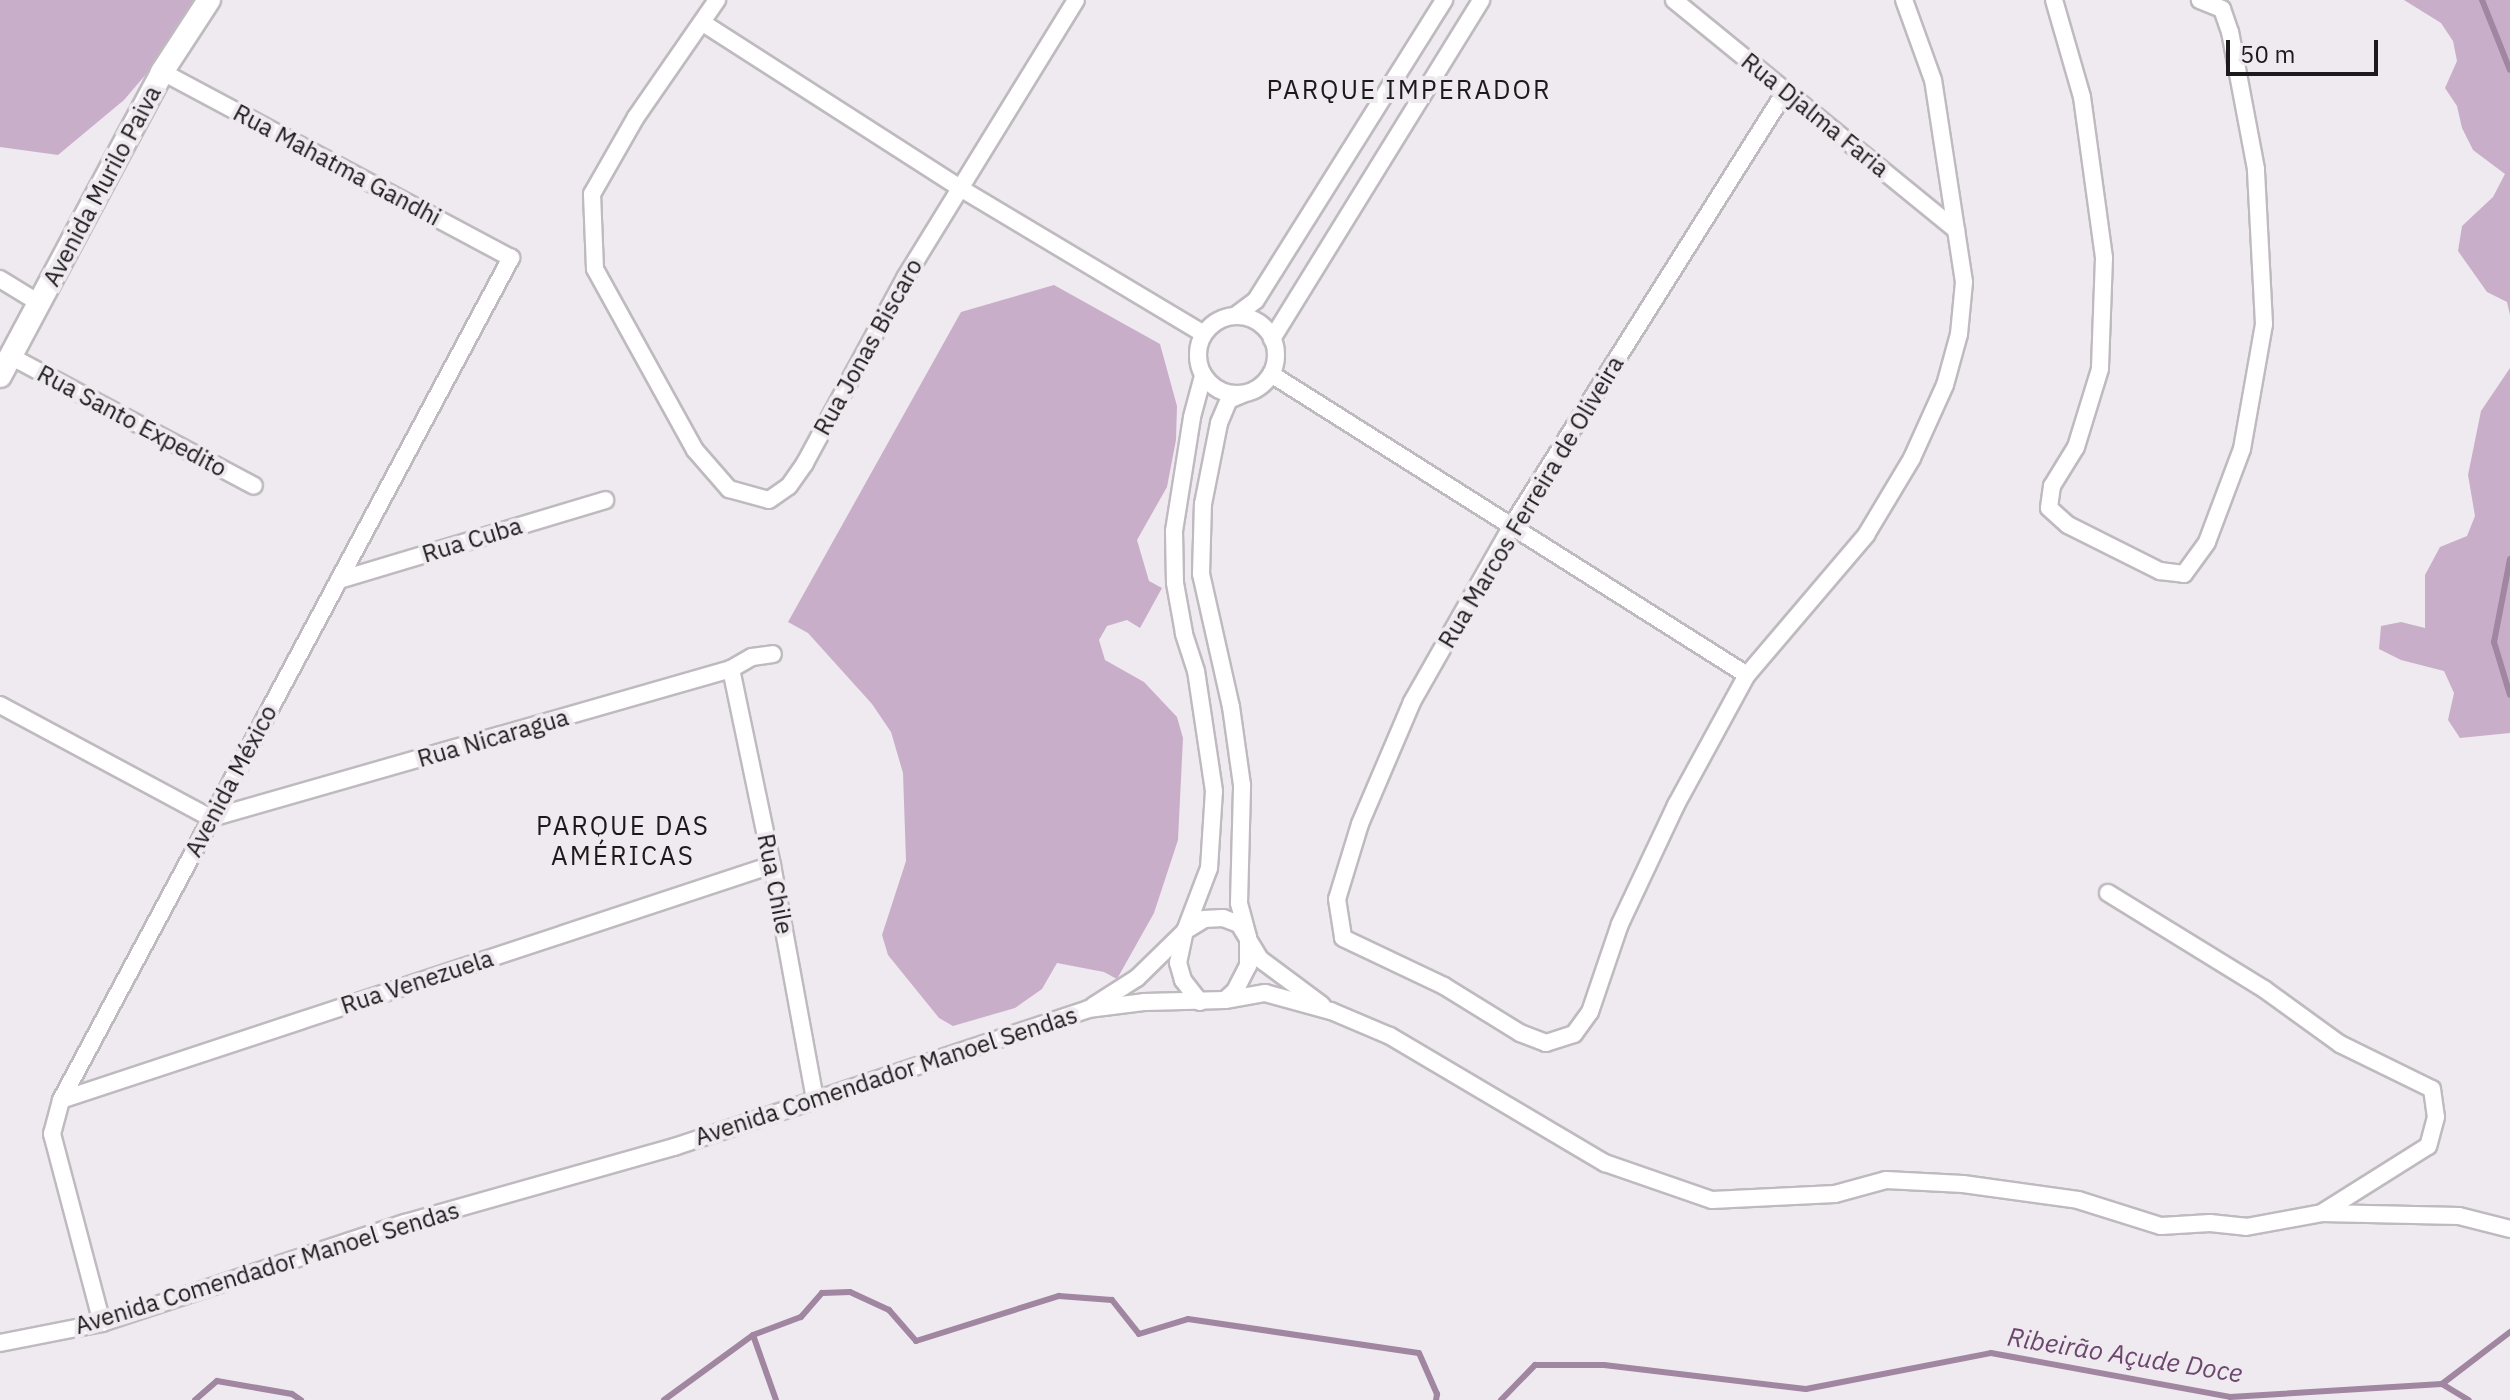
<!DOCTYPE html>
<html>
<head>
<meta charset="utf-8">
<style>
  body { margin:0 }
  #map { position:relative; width:2510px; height:1400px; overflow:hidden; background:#efeaef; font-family:"IBM Plex Sans",sans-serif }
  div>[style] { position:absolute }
  .forest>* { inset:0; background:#c9aec9 }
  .stream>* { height:6px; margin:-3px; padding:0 3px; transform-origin:3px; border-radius:3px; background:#a086a0 }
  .roads { filter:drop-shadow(2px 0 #bfbabf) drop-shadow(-2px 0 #bfbabf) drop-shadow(0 2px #bfbabf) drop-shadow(0 -2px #bfbabf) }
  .street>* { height:16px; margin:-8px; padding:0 8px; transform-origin:8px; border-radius:8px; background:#fff }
  .street>.ring { margin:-8px; padding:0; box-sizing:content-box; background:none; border:16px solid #fff; border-radius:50% }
  .secondary>* { height:22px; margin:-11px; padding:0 11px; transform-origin:11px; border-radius:11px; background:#fff }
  span { translate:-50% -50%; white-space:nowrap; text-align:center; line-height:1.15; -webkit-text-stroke:8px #efeaef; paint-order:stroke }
  .street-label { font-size:24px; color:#1c1a1c }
  .neighbourhood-label { font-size:26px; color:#1c1a1c; letter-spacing:2px }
  .water-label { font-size:26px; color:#6c466d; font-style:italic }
  .scale { position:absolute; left:2226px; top:40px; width:152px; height:36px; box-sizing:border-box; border:4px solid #1c1a1c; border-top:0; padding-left:10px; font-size:24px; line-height:28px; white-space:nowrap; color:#1c1a1c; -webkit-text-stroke:6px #efeaef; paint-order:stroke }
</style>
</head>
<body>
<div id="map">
  <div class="forest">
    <i style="clip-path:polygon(0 0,199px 0,177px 38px,124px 100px,58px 155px,0 147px)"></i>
    <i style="clip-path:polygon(2404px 0,2510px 0,2510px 315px,2507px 302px,2487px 292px,2458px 251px,2462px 226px,2493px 197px,2505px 174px,2473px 150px,2462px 128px,2457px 106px,2445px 88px,2457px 61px,2453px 41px,2441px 23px)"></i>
    <i style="clip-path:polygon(1054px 285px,1160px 344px,1177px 406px,1176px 440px,1167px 487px,1137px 540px,1149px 581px,1162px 588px,1140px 628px,1127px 620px,1107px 626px,1099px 640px,1105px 660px,1144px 682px,1177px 717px,1183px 738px,1178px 840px,1154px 913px,1117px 979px,1104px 972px,1057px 963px,1042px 989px,1015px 1008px,953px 1026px,939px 1018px,888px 955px,882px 935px,906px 861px,903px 773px,891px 732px,872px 704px,808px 633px,788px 622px,961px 312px)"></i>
    <i style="clip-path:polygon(2510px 368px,2510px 733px,2460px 738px,2448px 720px,2454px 693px,2444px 671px,2401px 660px,2379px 649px,2381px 626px,2401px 622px,2425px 628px,2425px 575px,2440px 547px,2467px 536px,2475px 516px,2468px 475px,2481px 411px)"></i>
  </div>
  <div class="stream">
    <i style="left:2482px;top:0;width:75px;rotate:68.2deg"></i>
    <i style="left:2510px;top:559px;width:85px;rotate:100.9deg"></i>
    <i style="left:2494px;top:642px;width:55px;rotate:73.2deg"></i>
    <i style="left:753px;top:1335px;width:69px;rotate:70.5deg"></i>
    <i style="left:2442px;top:1384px;width:86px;rotate:-37.4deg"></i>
    <i style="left:195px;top:1400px;width:29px;rotate:-41deg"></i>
    <i style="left:217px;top:1381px;width:76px;rotate:9.8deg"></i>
    <i style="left:292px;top:1394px;width:11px;rotate:34deg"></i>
    <i style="left:664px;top:1400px;width:110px;rotate:-36.1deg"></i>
    <i style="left:753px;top:1335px;width:51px;rotate:-20.6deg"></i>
    <i style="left:801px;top:1317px;width:32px;rotate:-49deg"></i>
    <i style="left:822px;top:1293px;width:28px;rotate:-2deg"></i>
    <i style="left:850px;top:1292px;width:43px;rotate:24.8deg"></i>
    <i style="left:889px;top:1310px;width:41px;rotate:48.9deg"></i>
    <i style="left:916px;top:1341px;width:150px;rotate:-17.5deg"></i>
    <i style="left:1059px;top:1296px;width:53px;rotate:4.3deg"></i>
    <i style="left:1112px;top:1300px;width:43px;rotate:51.5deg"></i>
    <i style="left:1139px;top:1334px;width:51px;rotate:-17deg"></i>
    <i style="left:1188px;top:1319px;width:233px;rotate:8.4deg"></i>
    <i style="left:1419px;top:1353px;width:45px;rotate:66.3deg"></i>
    <i style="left:1437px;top:1394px;width:6px;rotate:99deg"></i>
    <i style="left:1501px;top:1400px;width:49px;rotate:-45.8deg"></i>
    <i style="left:1535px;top:1365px;width:69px"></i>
    <i style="left:1604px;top:1365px;width:203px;rotate:6.8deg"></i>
    <i style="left:1806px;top:1389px;width:188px;rotate:-11deg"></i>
    <i style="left:1991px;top:1353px;width:243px;rotate:10.4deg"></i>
    <i style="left:2230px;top:1397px;width:212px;rotate:-3.5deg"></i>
    <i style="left:2442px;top:1384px;width:31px;rotate:31deg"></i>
  </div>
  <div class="roads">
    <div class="street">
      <i style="left:717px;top:0;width:142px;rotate:124.7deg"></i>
      <i style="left:636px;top:117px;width:89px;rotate:119.7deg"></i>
      <i style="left:592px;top:194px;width:75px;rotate:87.7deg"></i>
      <i style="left:595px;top:269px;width:207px;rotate:61.1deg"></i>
      <i style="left:695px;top:450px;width:52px;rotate:48.9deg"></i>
      <i style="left:729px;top:489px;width:41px;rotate:15.4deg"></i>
      <i style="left:769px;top:500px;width:24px;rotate:-35deg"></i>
      <i style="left:789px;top:486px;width:28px;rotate:-55deg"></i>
      <i style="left:805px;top:463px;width:210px;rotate:-61.6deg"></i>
      <i style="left:905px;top:278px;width:326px;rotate:-58.4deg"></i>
      <i style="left:1674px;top:0;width:364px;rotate:39.2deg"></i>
      <i style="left:2054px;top:0;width:101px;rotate:73.9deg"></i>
      <i style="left:2082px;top:97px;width:162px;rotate:82.2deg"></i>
      <i style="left:2104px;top:258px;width:111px;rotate:92.1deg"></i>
      <i style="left:2100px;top:369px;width:82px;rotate:107.1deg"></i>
      <i style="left:2076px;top:447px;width:46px;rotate:121.6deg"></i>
      <i style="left:2052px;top:486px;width:22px;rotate:98deg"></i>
      <i style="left:2049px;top:508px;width:25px;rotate:42deg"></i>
      <i style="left:2068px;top:525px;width:103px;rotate:26.6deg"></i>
      <i style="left:2160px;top:571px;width:24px;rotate:7deg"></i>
      <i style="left:2184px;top:574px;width:39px;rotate:-54deg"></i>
      <i style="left:2207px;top:542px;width:99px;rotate:-69.4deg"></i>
      <i style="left:2242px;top:449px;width:127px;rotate:-80deg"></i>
      <i style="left:2264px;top:324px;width:155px;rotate:-93deg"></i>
      <i style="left:2256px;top:169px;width:139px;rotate:-100.7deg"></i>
      <i style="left:2230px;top:32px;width:24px;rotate:-109deg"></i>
      <i style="left:2222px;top:9px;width:24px;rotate:-158deg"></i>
      <i style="left:703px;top:23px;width:305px;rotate:32.7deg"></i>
      <i style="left:960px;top:188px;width:284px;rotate:30.9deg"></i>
      <i style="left:1785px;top:92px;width:510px;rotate:122.2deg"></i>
      <i style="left:1513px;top:524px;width:205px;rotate:119.6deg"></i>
      <i style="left:1412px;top:702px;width:133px;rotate:113.1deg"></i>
      <i style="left:1360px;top:824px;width:78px;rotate:107deg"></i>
      <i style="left:1337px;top:899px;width:39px;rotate:81deg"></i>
      <i style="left:1343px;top:938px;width:112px;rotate:25.4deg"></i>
      <i style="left:1444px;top:986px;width:89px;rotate:31.7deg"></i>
      <i style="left:1520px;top:1033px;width:28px;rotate:21deg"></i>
      <i style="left:1546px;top:1043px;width:29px;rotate:-18deg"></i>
      <i style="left:1574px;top:1034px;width:27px;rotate:-54deg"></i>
      <i style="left:1590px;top:1012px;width:93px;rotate:-71.2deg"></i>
      <i style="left:1620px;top:924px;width:132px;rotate:-64.8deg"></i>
      <i style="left:1676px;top:805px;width:148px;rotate:-61.4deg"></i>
      <i style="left:1747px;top:675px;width:184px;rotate:-49.6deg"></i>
      <i style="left:1866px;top:535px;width:90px;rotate:-59.1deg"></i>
      <i style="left:1912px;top:458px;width:80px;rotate:-65.7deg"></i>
      <i style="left:1945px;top:385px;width:53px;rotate:-74.6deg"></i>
      <i style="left:1959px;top:334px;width:52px;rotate:-84.5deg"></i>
      <i style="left:1964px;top:282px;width:204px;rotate:-98.7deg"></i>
      <i style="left:1933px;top:80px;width:85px;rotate:-109.9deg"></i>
      <i style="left:0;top:279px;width:46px;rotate:31.6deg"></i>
      <i style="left:1235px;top:316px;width:26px;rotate:-37deg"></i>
      <i style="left:1256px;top:300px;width:354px;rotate:-57.9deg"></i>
      <i class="ring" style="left:1198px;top:316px;width:62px;height:62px"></i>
      <i style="left:1272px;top:339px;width:398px;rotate:-58.3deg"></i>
      <i style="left:10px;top:356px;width:276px;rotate:28deg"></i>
      <i style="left:1271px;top:374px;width:563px;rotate:32.31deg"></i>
      <i style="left:339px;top:580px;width:278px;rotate:-16.7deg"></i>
      <i style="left:731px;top:669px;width:200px;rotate:78.2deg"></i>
      <i style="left:772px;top:865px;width:239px;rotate:79.6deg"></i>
      <i style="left:0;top:705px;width:239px;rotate:28.2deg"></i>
      <i style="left:211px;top:818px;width:541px;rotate:-15.99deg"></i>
      <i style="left:731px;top:669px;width:24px;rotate:-30deg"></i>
      <i style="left:752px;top:657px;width:21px;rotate:-8deg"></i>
      <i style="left:2108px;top:893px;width:183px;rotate:31.6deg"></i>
      <i style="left:2264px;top:989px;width:94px;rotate:35.9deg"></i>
      <i style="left:2340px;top:1044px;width:102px;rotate:26.1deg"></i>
      <i style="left:2432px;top:1089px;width:28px;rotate:82deg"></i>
      <i style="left:2436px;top:1117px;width:30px;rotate:105deg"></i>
      <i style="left:2428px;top:1146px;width:124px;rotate:147.8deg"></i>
      <i style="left:1225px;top:1000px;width:13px;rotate:-42deg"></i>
      <i style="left:1235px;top:991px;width:28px;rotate:-63deg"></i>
      <i style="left:1248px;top:966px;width:29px;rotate:-90deg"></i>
      <i style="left:1248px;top:937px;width:35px;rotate:-105deg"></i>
      <i style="left:1239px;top:903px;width:118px;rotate:-88.5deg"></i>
      <i style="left:1242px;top:785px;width:79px;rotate:-98deg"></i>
      <i style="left:1231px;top:707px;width:136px;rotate:-102.7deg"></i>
      <i style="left:1201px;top:574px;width:70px;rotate:-88.4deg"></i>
      <i style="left:1203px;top:504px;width:83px;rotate:-78.8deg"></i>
      <i style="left:1219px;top:423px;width:25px;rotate:-67deg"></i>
      <i style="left:1229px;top:400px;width:13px;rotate:-23deg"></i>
      <i style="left:1200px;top:1002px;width:28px;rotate:-128deg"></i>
      <i style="left:1183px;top:980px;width:18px;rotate:-106deg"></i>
      <i style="left:1178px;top:963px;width:33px;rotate:-78deg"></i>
      <i style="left:1185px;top:931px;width:67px;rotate:-69.1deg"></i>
      <i style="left:1209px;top:868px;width:77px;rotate:-86.3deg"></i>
      <i style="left:1214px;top:791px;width:121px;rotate:-98.5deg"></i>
      <i style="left:1196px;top:671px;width:40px;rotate:-108deg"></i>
      <i style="left:1184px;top:633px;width:51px;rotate:-100.2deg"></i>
      <i style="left:1175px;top:583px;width:52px;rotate:-91.1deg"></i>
      <i style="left:1174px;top:531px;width:115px;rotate:-81deg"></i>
      <i style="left:1192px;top:417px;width:42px;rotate:-75deg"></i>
      <i style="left:1093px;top:1006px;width:52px;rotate:-32.5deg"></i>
      <i style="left:1137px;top:978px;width:67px;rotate:-44.4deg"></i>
      <i style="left:1185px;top:931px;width:22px;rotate:-32deg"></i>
      <i style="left:1204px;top:919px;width:19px;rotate:-3deg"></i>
      <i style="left:1223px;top:918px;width:17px;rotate:21deg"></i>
      <i style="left:1239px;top:924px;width:41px;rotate:59deg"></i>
      <i style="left:1260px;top:959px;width:77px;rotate:36.6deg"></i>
      <i style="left:61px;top:1100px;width:749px;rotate:-18.29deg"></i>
      <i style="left:102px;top:1323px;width:196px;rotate:-104.8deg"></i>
      <i style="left:52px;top:1134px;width:35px;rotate:-75deg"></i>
      <i style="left:61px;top:1100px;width:955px;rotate:-61.88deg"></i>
      <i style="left:511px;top:258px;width:395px;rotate:-151.9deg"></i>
      <i style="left:0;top:1343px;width:104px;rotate:-11.1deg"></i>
      <i style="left:102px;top:1323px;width:319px;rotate:-18.3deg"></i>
      <i style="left:405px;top:1223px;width:280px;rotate:-15.8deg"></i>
      <i style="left:674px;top:1147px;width:436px;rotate:-18.4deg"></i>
      <i style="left:1088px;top:1009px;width:56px;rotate:-7.1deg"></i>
      <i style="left:1144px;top:1002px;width:81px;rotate:-1.4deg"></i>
      <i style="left:1225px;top:1000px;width:41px;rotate:-9.9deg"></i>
      <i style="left:1265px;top:993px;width:68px;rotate:15.3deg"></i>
      <i style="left:1331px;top:1011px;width:64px;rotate:23deg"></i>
      <i style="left:1390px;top:1036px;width:250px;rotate:30.6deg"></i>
      <i style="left:1605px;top:1163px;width:113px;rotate:19.1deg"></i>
      <i style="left:1712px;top:1200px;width:123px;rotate:-2.8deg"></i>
      <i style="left:1835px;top:1194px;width:53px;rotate:-15.4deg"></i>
      <i style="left:1886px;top:1180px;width:77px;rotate:3deg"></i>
      <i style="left:1963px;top:1184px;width:116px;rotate:7.9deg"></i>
      <i style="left:2078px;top:1200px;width:87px;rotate:17.4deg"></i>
      <i style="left:2161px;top:1226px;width:49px;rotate:-3.5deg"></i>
      <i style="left:2210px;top:1223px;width:36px;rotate:6deg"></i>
      <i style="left:2246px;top:1227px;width:77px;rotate:-10.4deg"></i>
      <i style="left:2322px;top:1213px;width:137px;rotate:1.3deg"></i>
      <i style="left:2459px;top:1216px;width:53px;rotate:14.3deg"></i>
    </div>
    <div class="secondary">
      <i style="left:0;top:376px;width:344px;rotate:-61.9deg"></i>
      <i style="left:162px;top:72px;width:86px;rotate:-56.9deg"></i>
    </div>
  </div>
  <div class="street-label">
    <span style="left:1815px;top:115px;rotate:39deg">Rua Djalma Faria</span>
    <span style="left:337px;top:165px;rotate:28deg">Rua Mahatma Gandhi</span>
    <span style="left:102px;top:186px;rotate:-62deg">Avenida Murilo Paiva</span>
    <span style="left:868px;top:347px;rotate:-61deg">Rua Jonas Biscaro</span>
    <span style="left:132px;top:421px;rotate:28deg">Rua Santo Expedito</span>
    <span style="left:1531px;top:502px;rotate:-59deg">Rua Marcos Ferreira de Oliveira</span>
    <span style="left:472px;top:540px;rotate:-17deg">Rua Cuba</span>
    <span style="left:493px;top:738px;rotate:-16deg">Rua Nicaragua</span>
    <span style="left:231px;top:781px;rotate:-62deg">Avenida México</span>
    <span style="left:775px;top:884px;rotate:79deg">Rua Chile</span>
    <span style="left:417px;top:982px;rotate:-18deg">Rua Venezuela</span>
    <span style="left:886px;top:1076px;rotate:-18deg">Avenida Comendador Manoel Sendas</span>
    <span style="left:267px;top:1268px;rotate:-17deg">Avenida Comendador Manoel Sendas</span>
  </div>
  <div class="neighbourhood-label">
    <span style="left:1409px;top:90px">PARQUE IMPERADOR</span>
    <span style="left:623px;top:841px">PARQUE DAS<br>AMÉRICAS</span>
  </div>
  <div class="water-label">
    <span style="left:2125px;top:1355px;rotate:9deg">Ribeirão Açude Doce</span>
  </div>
  <div class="scale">50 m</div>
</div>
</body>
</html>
